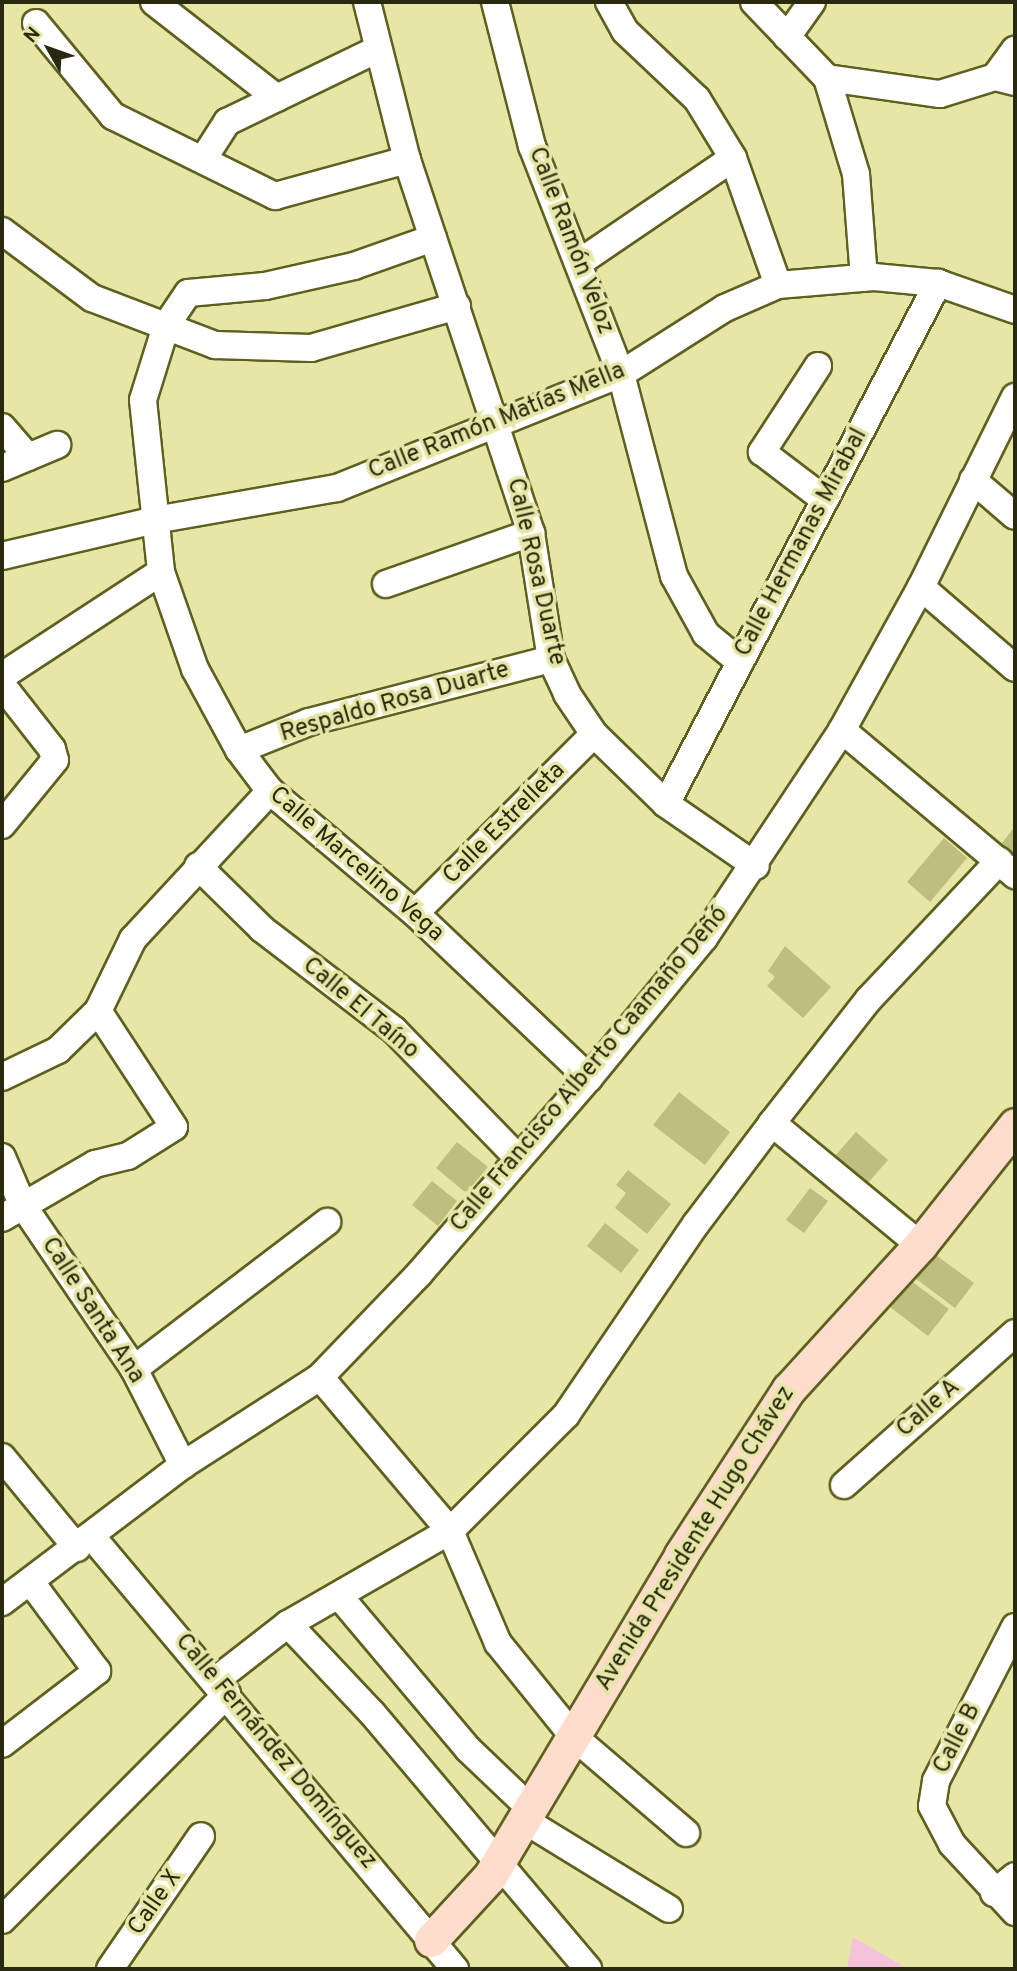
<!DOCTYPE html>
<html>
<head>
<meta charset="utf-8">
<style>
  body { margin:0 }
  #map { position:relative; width:1017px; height:1971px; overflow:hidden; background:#e6e7a6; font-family:Overpass,sans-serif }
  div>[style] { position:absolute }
  .green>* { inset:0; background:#f6c2da }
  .building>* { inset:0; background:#bdbe7f }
  .roads { filter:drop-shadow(2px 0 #5f5f20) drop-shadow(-2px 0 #5f5f20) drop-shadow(0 2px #5f5f20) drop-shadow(0 -2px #5f5f20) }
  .minor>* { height:26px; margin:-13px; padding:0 13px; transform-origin:13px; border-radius:13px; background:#fff }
  .major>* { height:33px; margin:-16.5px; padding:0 16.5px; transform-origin:16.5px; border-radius:16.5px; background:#feddcc }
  span { translate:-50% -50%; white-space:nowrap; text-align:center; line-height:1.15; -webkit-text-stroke:7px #e6e7a6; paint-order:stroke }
  .street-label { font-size:24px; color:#29290f }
  .frame { position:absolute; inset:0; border:4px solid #29290f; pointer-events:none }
  .north { position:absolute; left:14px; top:14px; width:70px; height:70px; -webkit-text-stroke:5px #e6e7a6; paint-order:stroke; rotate:310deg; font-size:19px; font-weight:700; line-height:28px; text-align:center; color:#29290f }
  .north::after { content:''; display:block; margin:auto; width:24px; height:32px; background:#29290f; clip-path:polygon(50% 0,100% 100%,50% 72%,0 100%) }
</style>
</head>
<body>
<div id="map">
  <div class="green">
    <i style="clip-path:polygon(853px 1937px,908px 1969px,847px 1969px)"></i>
  </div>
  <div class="building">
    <i style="clip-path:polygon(1015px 826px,1015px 865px,996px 851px)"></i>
    <i style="clip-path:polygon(944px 838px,967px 858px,930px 902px,907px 882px)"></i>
    <i style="clip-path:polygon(785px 946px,831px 987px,803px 1018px,767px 986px,775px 977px,768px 971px)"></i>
    <i style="clip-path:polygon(679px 1092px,730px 1132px,705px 1165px,653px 1125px)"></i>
    <i style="clip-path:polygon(856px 1132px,888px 1160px,859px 1193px,827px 1165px)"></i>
    <i style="clip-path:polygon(457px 1142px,488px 1167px,466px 1193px,436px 1168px)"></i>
    <i style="clip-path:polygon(628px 1170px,671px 1204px,647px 1234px,615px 1208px,626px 1193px,616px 1185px)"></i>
    <i style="clip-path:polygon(432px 1181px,457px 1201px,438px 1226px,412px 1205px)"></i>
    <i style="clip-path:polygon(810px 1188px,828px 1201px,804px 1233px,786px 1220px)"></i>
    <i style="clip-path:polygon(605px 1223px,639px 1250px,621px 1273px,587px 1246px)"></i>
    <i style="clip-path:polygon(933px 1253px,974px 1283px,955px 1308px,915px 1278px)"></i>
    <i style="clip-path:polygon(910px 1280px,949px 1309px,928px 1336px,890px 1307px)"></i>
  </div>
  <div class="roads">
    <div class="minor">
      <i style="left:154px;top:2px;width:156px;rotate:38deg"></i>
      <i style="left:367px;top:2px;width:163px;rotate:75.8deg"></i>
      <i style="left:407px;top:160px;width:393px;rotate:71.6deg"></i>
      <i style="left:531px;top:533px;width:128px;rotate:81deg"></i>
      <i style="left:551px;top:659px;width:38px;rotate:65deg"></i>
      <i style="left:567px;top:694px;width:48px;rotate:56deg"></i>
      <i style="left:594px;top:734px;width:100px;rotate:44.2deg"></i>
      <i style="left:666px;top:804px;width:109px;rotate:34.6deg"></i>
      <i style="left:495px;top:2px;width:149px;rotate:75.6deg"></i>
      <i style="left:532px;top:146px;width:245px;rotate:68.7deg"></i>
      <i style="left:621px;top:374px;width:209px;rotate:75.3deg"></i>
      <i style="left:674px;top:576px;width:66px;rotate:61.1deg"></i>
      <i style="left:706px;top:634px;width:44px;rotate:39.5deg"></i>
      <i style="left:609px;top:2px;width:33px;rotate:61deg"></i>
      <i style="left:625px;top:31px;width:99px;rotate:43.4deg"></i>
      <i style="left:697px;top:99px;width:69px;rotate:58.6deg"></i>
      <i style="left:733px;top:158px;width:135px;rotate:70.5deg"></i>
      <i style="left:754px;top:2px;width:105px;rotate:46.2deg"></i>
      <i style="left:827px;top:78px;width:100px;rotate:73.2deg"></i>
      <i style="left:856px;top:174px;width:104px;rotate:85.6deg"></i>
      <i style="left:36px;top:23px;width:121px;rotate:50.4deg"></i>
      <i style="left:113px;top:116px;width:181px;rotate:26.3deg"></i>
      <i style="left:275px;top:196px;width:137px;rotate:-15.3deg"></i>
      <i style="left:787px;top:37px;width:43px;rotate:-54.5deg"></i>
      <i style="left:995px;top:77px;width:34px;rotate:-54deg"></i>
      <i style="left:827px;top:78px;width:114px;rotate:8.1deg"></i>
      <i style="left:940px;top:94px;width:58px;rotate:-17.2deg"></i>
      <i style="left:995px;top:77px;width:21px;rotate:14deg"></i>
      <i style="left:204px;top:158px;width:43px;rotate:-57.4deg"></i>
      <i style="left:227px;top:122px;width:168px;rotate:-25.8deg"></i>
      <i style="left:2px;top:231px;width:112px;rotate:36.7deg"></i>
      <i style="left:92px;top:298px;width:132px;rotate:20.9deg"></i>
      <i style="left:215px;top:345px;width:96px;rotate:1.8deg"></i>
      <i style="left:311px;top:348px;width:152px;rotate:-16deg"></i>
      <i style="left:433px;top:238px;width:84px;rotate:160.5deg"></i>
      <i style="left:354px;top:266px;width:91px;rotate:167.3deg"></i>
      <i style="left:265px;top:286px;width:77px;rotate:174.8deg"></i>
      <i style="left:188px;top:293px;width:40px;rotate:124deg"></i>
      <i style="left:166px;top:326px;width:77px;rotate:107.3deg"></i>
      <i style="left:143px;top:400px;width:173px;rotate:84deg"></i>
      <i style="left:161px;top:572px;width:103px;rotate:70.7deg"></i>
      <i style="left:195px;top:669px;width:92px;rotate:61.5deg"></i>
      <i style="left:239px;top:750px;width:51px;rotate:52.9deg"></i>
      <i style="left:270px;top:791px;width:189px;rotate:40.1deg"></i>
      <i style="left:415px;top:913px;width:240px;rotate:43.5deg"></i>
      <i style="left:580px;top:262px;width:185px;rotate:-34.2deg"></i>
      <i style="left:818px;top:366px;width:103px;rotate:123.1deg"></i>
      <i style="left:762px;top:452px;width:79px;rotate:37.3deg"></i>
      <i style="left:2px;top:427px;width:40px;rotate:49deg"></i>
      <i style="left:2px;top:468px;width:60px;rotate:-22.7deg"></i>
      <i style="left:973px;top:480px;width:55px;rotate:40.6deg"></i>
      <i style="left:2px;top:556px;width:157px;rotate:-13.2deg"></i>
      <i style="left:155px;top:520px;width:185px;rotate:-10deg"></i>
      <i style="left:337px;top:488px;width:306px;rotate:-21.9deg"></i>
      <i style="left:621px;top:374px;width:123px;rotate:-32.4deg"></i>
      <i style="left:725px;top:308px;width:58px;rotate:-23.5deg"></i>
      <i style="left:778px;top:285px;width:96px;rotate:-4.8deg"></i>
      <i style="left:874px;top:277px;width:64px;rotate:5.4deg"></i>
      <i style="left:938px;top:283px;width:82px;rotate:19.3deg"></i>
      <i style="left:386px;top:584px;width:154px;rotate:-19.4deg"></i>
      <i style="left:921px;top:587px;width:124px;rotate:40.8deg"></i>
      <i style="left:2px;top:676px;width:190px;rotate:-33.2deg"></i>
      <i style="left:2px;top:685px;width:81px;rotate:52deg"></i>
      <i style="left:52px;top:749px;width:11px;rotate:75deg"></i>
      <i style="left:55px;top:760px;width:84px;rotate:129.2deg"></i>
      <i style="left:842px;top:730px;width:226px;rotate:40deg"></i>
      <i style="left:239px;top:750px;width:75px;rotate:-21.8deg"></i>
      <i style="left:309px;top:722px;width:250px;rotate:-14.6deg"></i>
      <i style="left:666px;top:804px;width:588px;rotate:-62.43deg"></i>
      <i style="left:198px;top:866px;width:90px;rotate:44.5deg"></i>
      <i style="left:262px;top:929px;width:166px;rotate:37.4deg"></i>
      <i style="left:394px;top:1030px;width:177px;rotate:45.9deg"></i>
      <i style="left:415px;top:913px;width:253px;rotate:-45deg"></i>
      <i style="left:2px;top:1077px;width:62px;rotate:-25.7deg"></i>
      <i style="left:58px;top:1050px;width:56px;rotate:-44.3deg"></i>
      <i style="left:98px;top:1011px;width:80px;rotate:-64.1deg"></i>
      <i style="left:133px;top:939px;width:202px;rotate:-47.2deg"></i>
      <i style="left:772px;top:1123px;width:192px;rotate:39.5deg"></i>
      <i style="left:2px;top:1157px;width:51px;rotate:66.9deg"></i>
      <i style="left:22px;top:1204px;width:199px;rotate:55.8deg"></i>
      <i style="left:134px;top:1369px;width:108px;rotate:63deg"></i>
      <i style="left:2px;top:1218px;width:108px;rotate:-30.1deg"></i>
      <i style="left:95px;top:1164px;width:34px;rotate:-14deg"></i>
      <i style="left:128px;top:1156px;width:54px;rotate:-32.2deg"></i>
      <i style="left:174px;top:1127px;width:139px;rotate:-123.2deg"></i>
      <i style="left:134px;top:1369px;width:243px;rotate:-37.3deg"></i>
      <i style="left:320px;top:1377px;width:202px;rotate:49.8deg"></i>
      <i style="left:450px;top:1531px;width:122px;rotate:66.8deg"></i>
      <i style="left:498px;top:1643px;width:119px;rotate:51.1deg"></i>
      <i style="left:573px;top:1736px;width:149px;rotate:40.6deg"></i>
      <i style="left:2px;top:1457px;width:118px;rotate:50.5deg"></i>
      <i style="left:844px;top:1485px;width:229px;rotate:-41.6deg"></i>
      <i style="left:93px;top:1538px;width:563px;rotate:49.97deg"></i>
      <i style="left:340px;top:1597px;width:199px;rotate:49.9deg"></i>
      <i style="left:468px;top:1749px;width:86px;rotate:43.6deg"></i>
      <i style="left:2px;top:1602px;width:227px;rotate:-37.1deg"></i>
      <i style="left:183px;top:1465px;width:163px;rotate:-32.7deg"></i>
      <i style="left:320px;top:1377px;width:143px;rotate:-46.1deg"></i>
      <i style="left:419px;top:1274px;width:259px;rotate:-49.1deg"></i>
      <i style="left:589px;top:1078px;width:181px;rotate:-50.6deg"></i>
      <i style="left:704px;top:938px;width:250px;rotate:-56.4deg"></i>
      <i style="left:842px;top:730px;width:163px;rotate:-61.1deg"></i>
      <i style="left:921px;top:587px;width:212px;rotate:-63.7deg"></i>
      <i style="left:288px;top:1624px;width:122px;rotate:46.7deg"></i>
      <i style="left:372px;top:1713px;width:335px;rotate:49.8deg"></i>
      <i style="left:1015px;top:1627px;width:173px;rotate:117.2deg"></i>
      <i style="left:936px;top:1781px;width:25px;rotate:99deg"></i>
      <i style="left:932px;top:1806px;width:43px;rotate:62.2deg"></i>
      <i style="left:952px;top:1844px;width:93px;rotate:47.2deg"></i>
      <i style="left:216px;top:1680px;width:91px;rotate:-37.9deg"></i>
      <i style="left:288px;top:1624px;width:187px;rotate:-29.9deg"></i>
      <i style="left:450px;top:1531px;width:164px;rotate:-45deg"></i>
      <i style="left:566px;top:1415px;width:231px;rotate:-55.8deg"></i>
      <i style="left:696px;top:1224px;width:126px;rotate:-53deg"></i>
      <i style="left:772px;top:1123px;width:157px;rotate:-52deg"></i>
      <i style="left:869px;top:999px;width:190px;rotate:-46.7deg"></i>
      <i style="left:2px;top:1744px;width:120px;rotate:-37.5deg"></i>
      <i style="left:97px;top:1671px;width:111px;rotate:-126.6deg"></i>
      <i style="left:524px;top:1820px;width:170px;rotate:31.5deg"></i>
      <i style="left:994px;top:1893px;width:27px;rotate:-39deg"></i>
      <i style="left:2px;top:1920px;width:319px;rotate:-45.1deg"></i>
      <i style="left:110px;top:1969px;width:161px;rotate:-55.6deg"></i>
    </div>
    <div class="major">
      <i style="left:431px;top:1940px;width:87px;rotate:-47.3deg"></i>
      <i style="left:490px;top:1876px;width:374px;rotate:-59.2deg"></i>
      <i style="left:681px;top:1555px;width:198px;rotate:-57deg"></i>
      <i style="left:789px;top:1389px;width:195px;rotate:-47.7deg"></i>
      <i style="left:920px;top:1245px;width:153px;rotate:-51.6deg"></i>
    </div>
  </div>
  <div class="street-label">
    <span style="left:570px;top:241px;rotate:69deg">Calle Ramón Veloz</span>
    <span style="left:497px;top:422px;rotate:-22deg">Calle Ramón Matías Mella</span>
    <span style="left:802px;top:543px;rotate:-62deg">Calle Hermanas Mirabal</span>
    <span style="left:535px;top:572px;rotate:77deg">Calle Rosa Duarte</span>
    <span style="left:395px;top:703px;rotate:-16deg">Respaldo Rosa Duarte</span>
    <span style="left:505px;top:824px;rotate:-45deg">Calle Estrelleta</span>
    <span style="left:356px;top:865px;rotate:41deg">Calle Marcelino Vega</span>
    <span style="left:360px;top:1009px;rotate:40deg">Calle El Taíno</span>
    <span style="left:590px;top:1070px;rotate:-50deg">Calle Francisco Alberto Caamaño Deñó</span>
    <span style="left:92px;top:1311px;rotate:57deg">Calle Santa Ana</span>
    <span style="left:929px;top:1409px;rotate:-41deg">Calle A</span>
    <span style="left:696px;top:1539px;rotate:-58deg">Avenida Presidente Hugo Chávez</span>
    <span style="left:958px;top:1739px;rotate:-63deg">Calle B</span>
    <span style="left:275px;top:1752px;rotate:50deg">Calle Fernández Domínguez</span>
    <span style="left:156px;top:1903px;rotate:-55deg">Calle X</span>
  </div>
  <div class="frame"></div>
  <div class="north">N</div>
</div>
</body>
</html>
